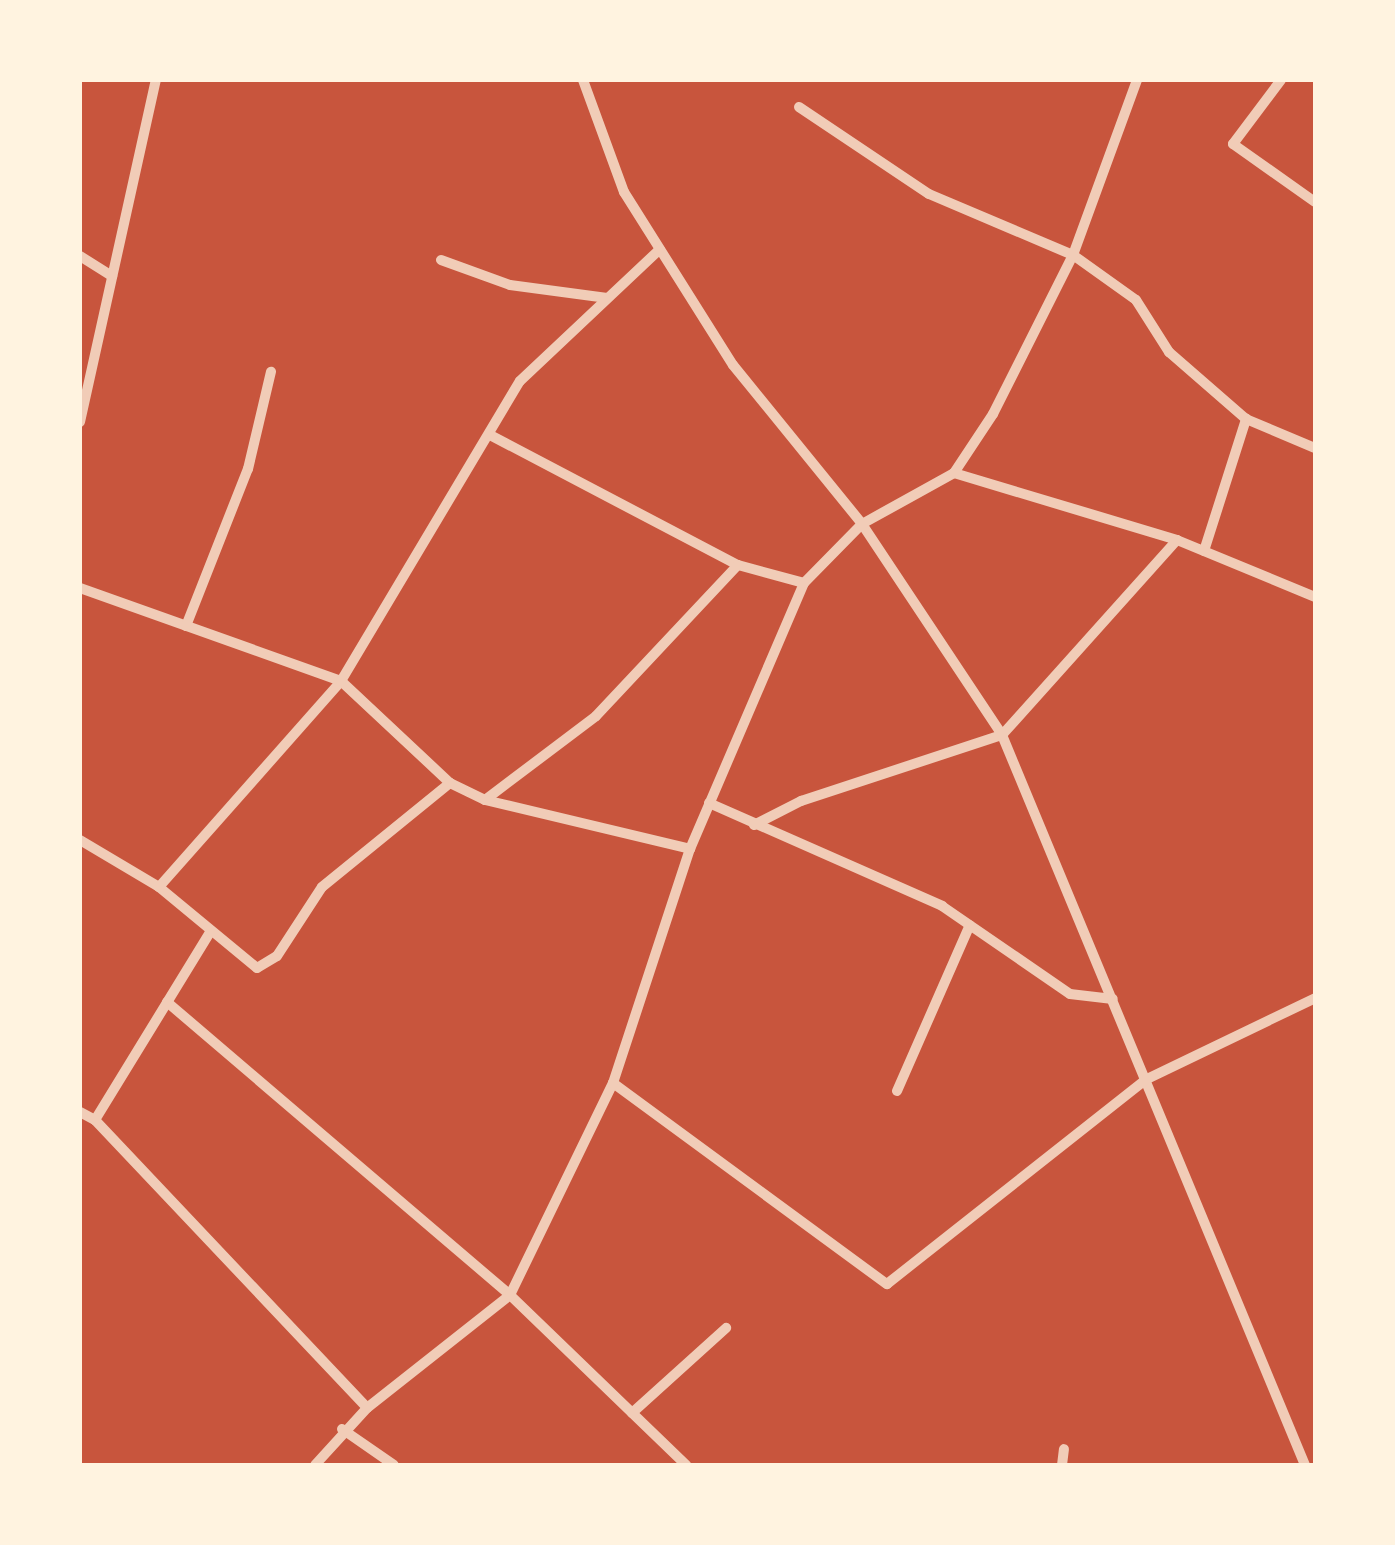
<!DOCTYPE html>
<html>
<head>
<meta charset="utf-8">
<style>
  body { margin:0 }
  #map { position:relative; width:1395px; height:1545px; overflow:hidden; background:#c8553d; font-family:Manrope,sans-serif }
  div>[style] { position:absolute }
  .minor>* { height:10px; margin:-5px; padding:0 5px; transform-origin:5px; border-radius:5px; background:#f1ccb7 }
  span { translate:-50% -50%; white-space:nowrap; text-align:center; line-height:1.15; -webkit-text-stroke:8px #fff3e0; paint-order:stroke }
  .frame { position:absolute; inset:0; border:82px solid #fff3e0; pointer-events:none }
</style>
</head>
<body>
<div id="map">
  <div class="minor">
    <i style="left:583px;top:80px;width:119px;rotate:69.9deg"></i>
    <i style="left:624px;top:192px;width:204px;rotate:57.8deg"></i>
    <i style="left:733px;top:365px;width:205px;rotate:50.9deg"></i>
    <i style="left:862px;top:524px;width:253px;rotate:56.4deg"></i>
    <i style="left:1002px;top:735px;width:790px;rotate:67.46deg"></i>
    <i style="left:1281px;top:80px;width:80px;rotate:126.9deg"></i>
    <i style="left:1233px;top:144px;width:100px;rotate:35.3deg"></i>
    <i style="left:799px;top:107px;width:156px;rotate:33.8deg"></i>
    <i style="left:929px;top:194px;width:156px;rotate:23deg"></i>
    <i style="left:1073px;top:255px;width:77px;rotate:35.5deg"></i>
    <i style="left:1136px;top:300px;width:62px;rotate:57.6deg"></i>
    <i style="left:1169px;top:352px;width:102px;rotate:41deg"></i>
    <i style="left:1246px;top:419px;width:75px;rotate:22.8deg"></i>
    <i style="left:80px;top:256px;width:38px;rotate:32deg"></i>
    <i style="left:441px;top:260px;width:73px;rotate:19.9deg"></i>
    <i style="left:510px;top:285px;width:98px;rotate:7.6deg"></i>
    <i style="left:80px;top:422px;width:350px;rotate:-77.5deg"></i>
    <i style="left:490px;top:435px;width:280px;rotate:27.7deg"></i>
    <i style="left:738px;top:565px;width:68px;rotate:15.3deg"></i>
    <i style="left:954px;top:473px;width:233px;rotate:16.7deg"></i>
    <i style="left:1177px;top:540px;width:149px;rotate:22.4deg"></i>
    <i style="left:1204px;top:551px;width:139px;rotate:-72.3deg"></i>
    <i style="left:80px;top:588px;width:277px;rotate:19.6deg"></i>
    <i style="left:341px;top:681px;width:149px;rotate:43.1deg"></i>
    <i style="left:450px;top:783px;width:39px;rotate:26deg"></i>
    <i style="left:485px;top:800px;width:211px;rotate:13.4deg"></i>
    <i style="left:186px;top:626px;width:169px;rotate:-68.5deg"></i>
    <i style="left:248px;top:469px;width:100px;rotate:-76.7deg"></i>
    <i style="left:485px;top:800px;width:139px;rotate:-37.1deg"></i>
    <i style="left:596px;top:716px;width:207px;rotate:-46.8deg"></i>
    <i style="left:709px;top:803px;width:255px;rotate:23.8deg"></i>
    <i style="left:942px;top:906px;width:155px;rotate:34.5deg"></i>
    <i style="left:1070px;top:994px;width:43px;rotate:6.6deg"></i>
    <i style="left:754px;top:825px;width:53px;rotate:-27.1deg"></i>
    <i style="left:801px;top:801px;width:212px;rotate:-18.2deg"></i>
    <i style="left:1002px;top:735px;width:262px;rotate:-48.1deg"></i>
    <i style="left:80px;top:840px;width:92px;rotate:30.7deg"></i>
    <i style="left:159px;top:887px;width:127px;rotate:39.6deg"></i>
    <i style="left:257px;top:968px;width:23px;rotate:-31deg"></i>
    <i style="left:277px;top:956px;width:82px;rotate:-56.9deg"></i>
    <i style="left:322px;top:887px;width:165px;rotate:-39.1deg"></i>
    <i style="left:159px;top:887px;width:275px;rotate:-48.5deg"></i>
    <i style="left:341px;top:681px;width:349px;rotate:-59.2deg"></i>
    <i style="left:520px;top:381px;width:192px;rotate:-43.3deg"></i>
    <i style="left:167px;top:1002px;width:451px;rotate:40.5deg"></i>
    <i style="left:510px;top:1295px;width:245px;rotate:44deg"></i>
    <i style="left:613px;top:1083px;width:340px;rotate:36.3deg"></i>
    <i style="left:887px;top:1284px;width:331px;rotate:-38.3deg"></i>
    <i style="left:1147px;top:1079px;width:187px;rotate:-25.7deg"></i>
    <i style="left:897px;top:1091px;width:181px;rotate:-66.3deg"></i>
    <i style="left:80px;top:1112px;width:17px;rotate:28deg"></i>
    <i style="left:95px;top:1120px;width:396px;rotate:46.6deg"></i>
    <i style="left:95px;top:1120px;width:220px;rotate:-58.5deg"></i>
    <i style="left:632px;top:1413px;width:127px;rotate:-42.1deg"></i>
    <i style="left:342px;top:1429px;width:63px;rotate:34.7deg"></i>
    <i style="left:315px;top:1465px;width:77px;rotate:-47.6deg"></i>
    <i style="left:367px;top:1408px;width:182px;rotate:-38.3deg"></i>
    <i style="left:510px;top:1295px;width:236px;rotate:-64.1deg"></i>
    <i style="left:613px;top:1083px;width:246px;rotate:-71.8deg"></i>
    <i style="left:690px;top:849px;width:289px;rotate:-66.8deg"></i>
    <i style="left:804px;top:583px;width:83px;rotate:-45.5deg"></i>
    <i style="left:862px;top:524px;width:105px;rotate:-29deg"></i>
    <i style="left:954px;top:473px;width:71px;rotate:-56.5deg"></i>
    <i style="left:993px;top:414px;width:178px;rotate:-63.3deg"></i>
    <i style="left:1073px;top:255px;width:186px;rotate:-69.9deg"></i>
    <i style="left:1062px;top:1465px;width:16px;rotate:-83deg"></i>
  </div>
  <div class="frame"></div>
</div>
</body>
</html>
